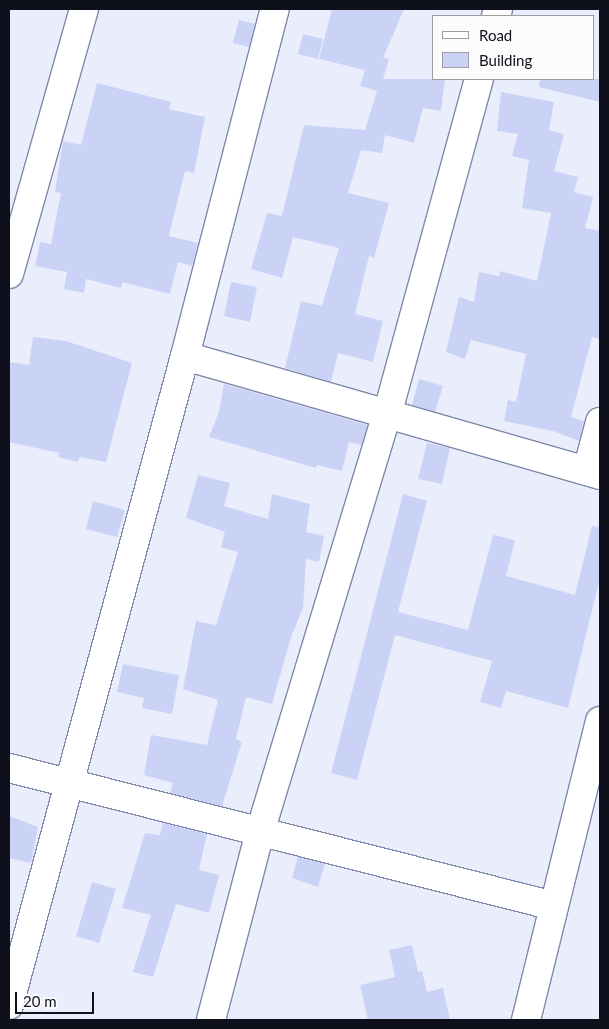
<!DOCTYPE html>
<html>
<head>
<meta charset="utf-8">
<style>
  body { margin:0 }
  #map { position:relative; width:609px; height:1029px; overflow:hidden; background:#eaeefc; font-family:Lato,sans-serif }
  div>[style] { position:absolute }
  .building>* { inset:0; background:#cad3f6 }
  .roads { filter:drop-shadow(1px 0 #7f88a8) drop-shadow(-1px 0 #7f88a8) drop-shadow(0 1px #7f88a8) drop-shadow(0 -1px #7f88a8) }
  .minor>* { height:28px; margin:-14px; padding:0 14px; transform-origin:14px; border-radius:14px; background:#fff }
  span { translate:-50% -50%; white-space:nowrap; text-align:center; line-height:1.15; -webkit-text-stroke:4px #fcfcfc; paint-order:stroke }
  .frame { position:absolute; inset:0; border:10px solid #0e111c; pointer-events:none }
  .legend { position:absolute; left:432px; top:15px; width:162px; height:65px; box-sizing:border-box; background:#fcfcfc; border:1px solid #9d9ea2; margin:0; padding:6px 9px; list-style:none; font-size:15px; color:#0e111c }
  .legend li { display:flex; align-items:center; gap:10px; height:25px }
  .legend b { width:25px; border:1px solid #9d9ea2 }
  .scale { position:absolute; left:15px; top:992px; width:79px; height:22px; box-sizing:border-box; border:2px solid #0e111c; border-top:0; padding-left:6px; font-size:15px; line-height:18px; white-space:nowrap; color:#0e111c; -webkit-text-stroke:4px #fcfcfc; paint-order:stroke }
</style>
</head>
<body>
<div id="map">
  <div class="building">
    <i style="clip-path:polygon(332px 9px,404px 9px,383px 58px,389px 59px,383px 79px,445px 79px,441px 111px,423px 108px,414px 143px,385px 135px,382px 153px,361px 150px,348px 193px,389px 203px,374px 258px,369px 256px,355px 314px,383px 321px,373px 362px,338px 353px,331px 382px,285px 368px,301px 301px,322px 306px,339px 248px,293px 237px,282px 278px,251px 269px,267px 213px,282px 216px,304px 125px,365px 130px,377px 91px,360px 86px,365px 70px,319px 59px)"></i>
    <i style="clip-path:polygon(239px 20px,255px 24px,249px 47px,233px 43px)"></i>
    <i style="clip-path:polygon(303px 34px,323px 39px,318px 59px,298px 54px)"></i>
    <i style="clip-path:polygon(540px 79px,600px 79px,600px 102px,539px 87px)"></i>
    <i style="clip-path:polygon(97px 83px,171px 102px,169px 109px,205px 117px,194px 173px,185px 171px,169px 236px,198px 243px,192px 266px,178px 262px,170px 294px,122px 282px,121px 288px,86px 279px,84px 293px,64px 289px,67px 272px,35px 266px,40px 242px,51px 244px,61px 193px,55px 192px,63px 141px,81px 145px)"></i>
    <i style="clip-path:polygon(501px 92px,554px 102px,549px 130px,564px 134px,554px 171px,578px 177px,574px 192px,593px 197px,585px 228px,600px 231px,600px 339px,592px 337px,571px 417px,584px 421px,579px 441px,553px 431px,504px 421px,508px 400px,516px 402px,526px 354px,471px 340px,465px 359px,446px 352px,459px 297px,474px 302px,479px 272px,499px 276px,500px 271px,537px 281px,551px 213px,522px 208px,529px 160px,512px 156px,518px 134px,497px 131px)"></i>
    <i style="clip-path:polygon(231px 282px,257px 287px,250px 322px,224px 316px)"></i>
    <i style="clip-path:polygon(33px 337px,66px 341px,132px 363px,106px 462px,80px 457px,78px 462px,58px 457px,59px 453px,9px 442px,9px 362px,29px 365px)"></i>
    <i style="clip-path:polygon(419px 379px,443px 386px,435px 412px,412px 405px)"></i>
    <i style="clip-path:polygon(224px 384px,368px 425px,362px 445px,349px 442px,342px 471px,317px 465px,316px 468px,209px 437px,219px 412px)"></i>
    <i style="clip-path:polygon(427px 443px,450px 448px,442px 484px,418px 479px)"></i>
    <i style="clip-path:polygon(198px 475px,230px 483px,224px 506px,268px 519px,272px 494px,310px 504px,306px 532px,324px 536px,319px 562px,306px 559px,303px 608px,291px 637px,272px 704px,246px 697px,236px 739px,242px 742px,222px 806px,170px 793px,173px 783px,144px 775px,151px 735px,207px 745px,218px 700px,183px 689px,196px 621px,216px 625px,238px 552px,221px 547px,225px 532px,186px 518px)"></i>
    <i style="clip-path:polygon(403px 494px,427px 501px,398px 612px,468px 630px,493px 535px,515px 540px,506px 576px,575px 595px,592px 526px,600px 527px,600px 578px,568px 708px,506px 691px,501px 708px,480px 702px,492px 661px,395px 635px,357px 780px,331px 773px)"></i>
    <i style="clip-path:polygon(93px 501px,125px 510px,117px 537px,86px 529px)"></i>
    <i style="clip-path:polygon(123px 664px,179px 675px,172px 714px,142px 708px,144px 698px,117px 692px)"></i>
    <i style="clip-path:polygon(9px 816px,38px 827px,31px 863px,9px 858px)"></i>
    <i style="clip-path:polygon(163px 823px,207px 834px,199px 870px,219px 875px,209px 913px,176px 904px,153px 977px,133px 972px,151px 915px,122px 908px,145px 833px,160px 835px)"></i>
    <i style="clip-path:polygon(298px 857px,325px 864px,318px 887px,292px 878px)"></i>
    <i style="clip-path:polygon(92px 882px,116px 889px,99px 943px,76px 936px)"></i>
    <i style="clip-path:polygon(412px 945px,418px 972px,422px 971px,427px 992px,443px 988px,450px 1020px,368px 1020px,360px 985px,395px 977px,389px 950px)"></i>
  </div>
  <div class="roads">
    <div class="minor">
      <i style="left:496px;top:16px;width:7px;rotate:-74deg"></i>
      <i style="left:9px;top:274px;width:275px;rotate:-74.2deg"></i>
      <i style="left:185px;top:356px;width:432px;rotate:16deg"></i>
      <i style="left:587px;top:471px;width:51px;rotate:-75.1deg"></i>
      <i style="left:9px;top:768px;width:562px;rotate:14.21deg"></i>
      <i style="left:9px;top:1005px;width:672px;rotate:-74.83deg"></i>
      <i style="left:185px;top:356px;width:358px;rotate:-75.5deg"></i>
      <i style="left:211px;top:1020px;width:194px;rotate:-75.4deg"></i>
      <i style="left:260px;top:832px;width:436px;rotate:-73.1deg"></i>
      <i style="left:387px;top:415px;width:348px;rotate:-74.7deg"></i>
      <i style="left:526px;top:1020px;width:308px;rotate:-76.1deg"></i>
    </div>
  </div>
  <div class="frame"></div>
  <ul class="legend">
  <li><b style="height:6px;background:#fff"></b>Road</li>
  <li><b style="height:14px;background:#cad3f6"></b>Building</li>
  </ul>
  <div class="scale">20 m</div>
</div>
</body>
</html>
